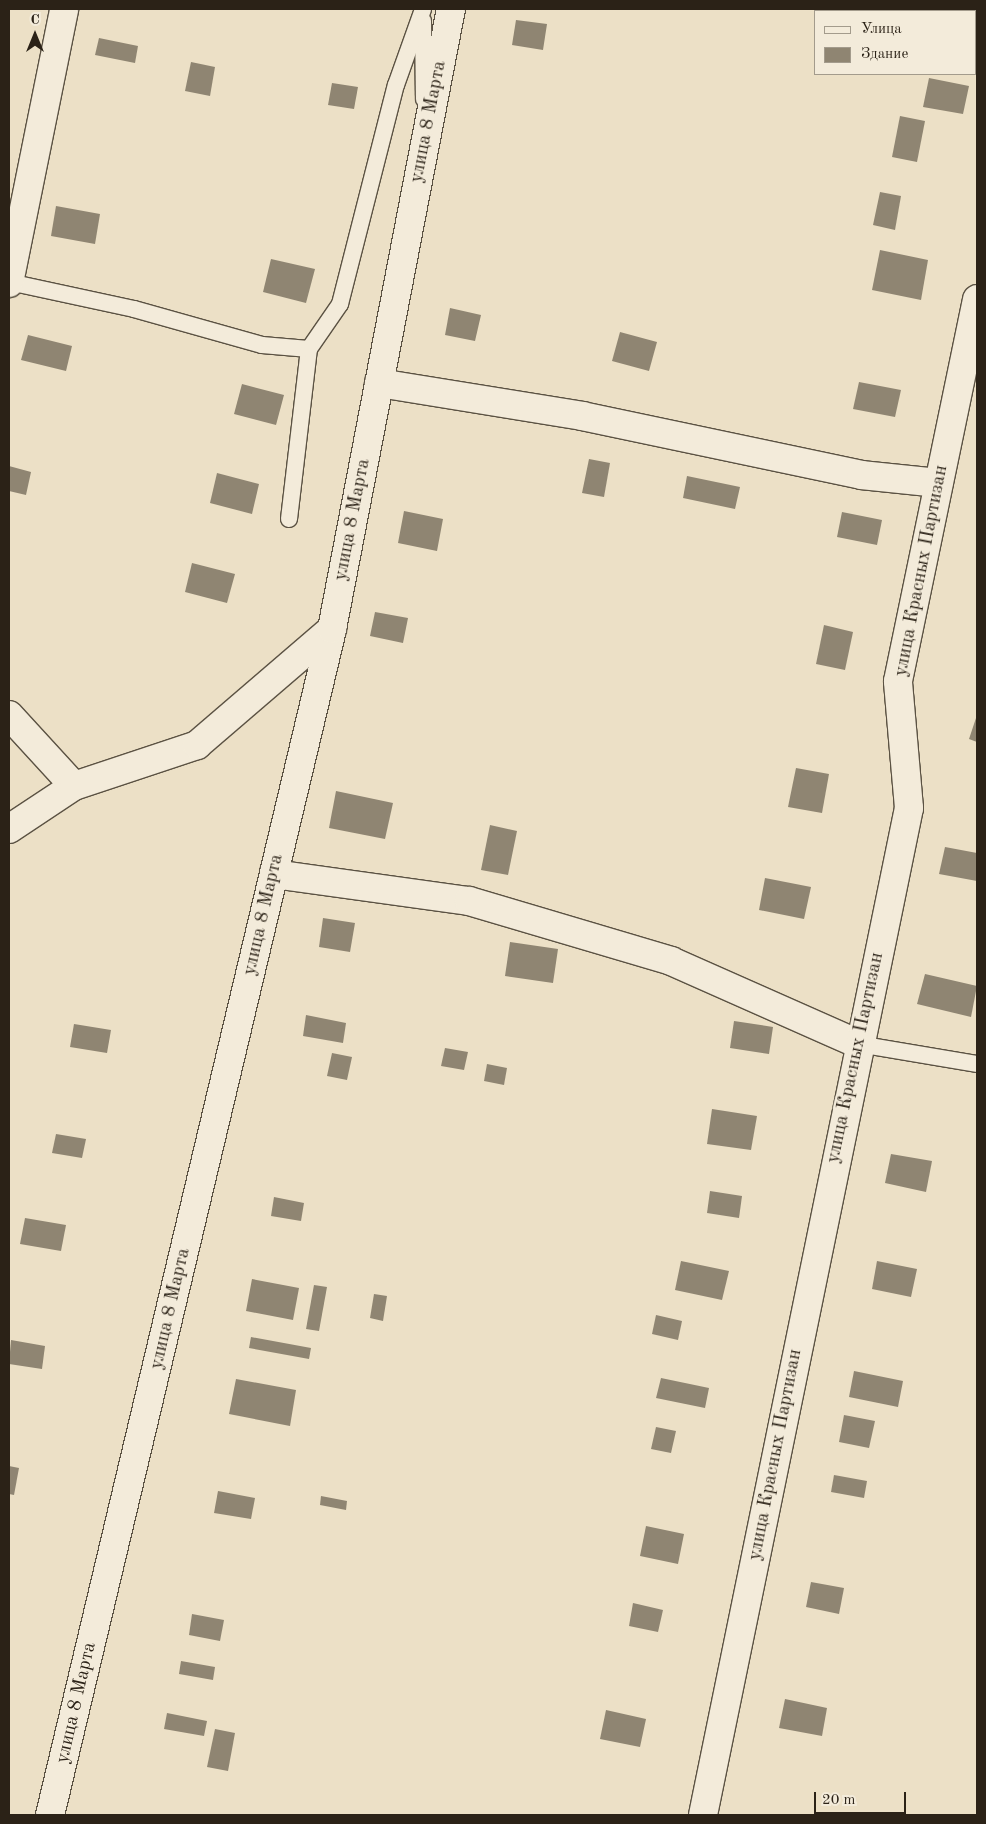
<!DOCTYPE html>
<html>
<head>
<meta charset="utf-8">
<style>
  body { margin:0 }
  #map { position:relative; width:986px; height:1824px; overflow:hidden; background:#ece0c6; font-family:"Old Standard TT",serif }
  div>[style] { position:absolute }
  .building>* { inset:0; background:#8f8572 }
  .roads { filter:drop-shadow(1px 0 #5b5243) drop-shadow(-1px 0 #5b5243) drop-shadow(0 1px #5b5243) drop-shadow(0 -1px #5b5243) }
  .service>* { height:16px; margin:-8px; padding:0 8px; transform-origin:8px; border-radius:8px; background:#f3ebda }
  .minor>* { height:28px; margin:-14px; padding:0 14px; transform-origin:14px; border-radius:14px; background:#f3ebda }
  span { translate:-50% -50%; white-space:nowrap; text-align:center; line-height:1.15; -webkit-text-stroke:4.5px #f3ebda; paint-order:stroke }
  .street-label { font-size:19px; color:#2b2217 }
  .frame { position:absolute; inset:0; border:10px solid #2b2217; pointer-events:none }
  .legend { position:absolute; left:814px; top:10px; width:162px; height:65px; box-sizing:border-box; background:#f3ebda; border:1px solid #a39b8c; margin:0; padding:6px 9px; list-style:none; font-size:15px; color:#2b2217 }
  .legend li { display:flex; align-items:center; gap:10px; height:25px }
  .legend b { width:25px; border:1px solid #a39b8c }
  .north { position:absolute; left:10px; top:10px; width:50px; height:50px; -webkit-text-stroke:4px #f3ebda; paint-order:stroke; rotate:0deg; font-size:14px; font-weight:700; line-height:20px; text-align:center; color:#2b2217 }
  .north::after { content:''; display:block; margin:auto; width:18px; height:22px; background:#2b2217; clip-path:polygon(50% 0,100% 100%,50% 72%,0 100%) }
  .scale { position:absolute; left:814px; top:1792px; width:92px; height:22px; box-sizing:border-box; border:2px solid #2b2217; border-top:0; padding-left:6px; font-size:15px; line-height:18px; white-space:nowrap; color:#2b2217; -webkit-text-stroke:4px #f3ebda; paint-order:stroke }
</style>
</head>
<body>
<div id="map">
  <div class="building">
    <i style="clip-path:polygon(516px 20px,547px 24px,543px 50px,512px 45px)"></i>
    <i style="clip-path:polygon(99px 38px,138px 46px,135px 63px,95px 55px)"></i>
    <i style="clip-path:polygon(191px 62px,215px 67px,210px 96px,185px 91px)"></i>
    <i style="clip-path:polygon(929px 78px,969px 86px,963px 114px,923px 107px)"></i>
    <i style="clip-path:polygon(332px 83px,358px 87px,354px 109px,328px 105px)"></i>
    <i style="clip-path:polygon(900px 116px,925px 121px,917px 162px,892px 157px)"></i>
    <i style="clip-path:polygon(880px 192px,901px 196px,895px 230px,873px 225px)"></i>
    <i style="clip-path:polygon(56px 206px,100px 214px,95px 244px,51px 236px)"></i>
    <i style="clip-path:polygon(880px 250px,928px 260px,921px 300px,872px 290px)"></i>
    <i style="clip-path:polygon(271px 259px,315px 269px,306px 303px,263px 292px)"></i>
    <i style="clip-path:polygon(450px 308px,481px 315px,475px 341px,445px 335px)"></i>
    <i style="clip-path:polygon(620px 332px,657px 342px,649px 371px,612px 361px)"></i>
    <i style="clip-path:polygon(28px 335px,72px 346px,66px 371px,21px 360px)"></i>
    <i style="clip-path:polygon(859px 382px,901px 390px,895px 417px,853px 409px)"></i>
    <i style="clip-path:polygon(242px 384px,284px 395px,276px 425px,234px 414px)"></i>
    <i style="clip-path:polygon(589px 459px,610px 463px,604px 497px,582px 493px)"></i>
    <i style="clip-path:polygon(9px 466px,31px 472px,26px 495px,9px 491px)"></i>
    <i style="clip-path:polygon(217px 473px,259px 484px,252px 514px,210px 503px)"></i>
    <i style="clip-path:polygon(687px 476px,740px 487px,735px 509px,683px 498px)"></i>
    <i style="clip-path:polygon(404px 511px,443px 519px,437px 551px,398px 543px)"></i>
    <i style="clip-path:polygon(842px 512px,882px 520px,877px 545px,837px 537px)"></i>
    <i style="clip-path:polygon(192px 563px,235px 574px,227px 603px,185px 592px)"></i>
    <i style="clip-path:polygon(375px 612px,408px 618px,403px 643px,370px 636px)"></i>
    <i style="clip-path:polygon(824px 625px,853px 632px,845px 670px,816px 664px)"></i>
    <i style="clip-path:polygon(977px 715px,977px 742px,969px 739px)"></i>
    <i style="clip-path:polygon(796px 768px,829px 774px,822px 813px,788px 807px)"></i>
    <i style="clip-path:polygon(336px 791px,393px 803px,385px 839px,329px 828px)"></i>
    <i style="clip-path:polygon(490px 825px,517px 831px,508px 875px,481px 870px)"></i>
    <i style="clip-path:polygon(945px 847px,977px 853px,977px 881px,939px 874px)"></i>
    <i style="clip-path:polygon(765px 878px,811px 887px,804px 919px,759px 910px)"></i>
    <i style="clip-path:polygon(323px 918px,355px 923px,350px 952px,319px 947px)"></i>
    <i style="clip-path:polygon(510px 942px,558px 949px,553px 983px,505px 976px)"></i>
    <i style="clip-path:polygon(925px 974px,977px 986px,971px 1017px,917px 1004px)"></i>
    <i style="clip-path:polygon(306px 1015px,346px 1023px,343px 1043px,303px 1036px)"></i>
    <i style="clip-path:polygon(734px 1021px,773px 1027px,769px 1054px,730px 1048px)"></i>
    <i style="clip-path:polygon(74px 1024px,111px 1030px,107px 1053px,70px 1047px)"></i>
    <i style="clip-path:polygon(445px 1048px,468px 1052px,464px 1070px,441px 1066px)"></i>
    <i style="clip-path:polygon(332px 1053px,352px 1057px,347px 1080px,327px 1076px)"></i>
    <i style="clip-path:polygon(487px 1064px,507px 1068px,504px 1085px,484px 1081px)"></i>
    <i style="clip-path:polygon(712px 1109px,757px 1116px,751px 1150px,707px 1144px)"></i>
    <i style="clip-path:polygon(56px 1134px,86px 1139px,82px 1158px,52px 1153px)"></i>
    <i style="clip-path:polygon(891px 1154px,932px 1161px,926px 1192px,885px 1183px)"></i>
    <i style="clip-path:polygon(710px 1191px,742px 1196px,739px 1218px,707px 1213px)"></i>
    <i style="clip-path:polygon(274px 1197px,304px 1203px,301px 1221px,271px 1216px)"></i>
    <i style="clip-path:polygon(25px 1218px,66px 1225px,61px 1251px,20px 1244px)"></i>
    <i style="clip-path:polygon(681px 1261px,729px 1271px,722px 1300px,675px 1290px)"></i>
    <i style="clip-path:polygon(877px 1261px,917px 1269px,911px 1297px,872px 1289px)"></i>
    <i style="clip-path:polygon(252px 1279px,299px 1288px,293px 1320px,246px 1311px)"></i>
    <i style="clip-path:polygon(314px 1285px,327px 1287px,319px 1331px,306px 1329px)"></i>
    <i style="clip-path:polygon(374px 1294px,387px 1296px,383px 1321px,370px 1318px)"></i>
    <i style="clip-path:polygon(656px 1315px,682px 1321px,678px 1340px,652px 1334px)"></i>
    <i style="clip-path:polygon(251px 1337px,311px 1348px,309px 1359px,249px 1348px)"></i>
    <i style="clip-path:polygon(11px 1340px,45px 1346px,42px 1369px,9px 1364px)"></i>
    <i style="clip-path:polygon(854px 1371px,903px 1381px,898px 1407px,849px 1397px)"></i>
    <i style="clip-path:polygon(661px 1378px,709px 1388px,705px 1408px,656px 1398px)"></i>
    <i style="clip-path:polygon(236px 1379px,296px 1390px,290px 1426px,229px 1414px)"></i>
    <i style="clip-path:polygon(844px 1415px,875px 1421px,869px 1448px,839px 1442px)"></i>
    <i style="clip-path:polygon(656px 1427px,676px 1431px,671px 1453px,651px 1449px)"></i>
    <i style="clip-path:polygon(9px 1466px,19px 1468px,14px 1495px,9px 1494px)"></i>
    <i style="clip-path:polygon(834px 1475px,867px 1481px,864px 1498px,831px 1492px)"></i>
    <i style="clip-path:polygon(218px 1491px,255px 1498px,251px 1519px,214px 1513px)"></i>
    <i style="clip-path:polygon(321px 1496px,347px 1501px,346px 1510px,320px 1505px)"></i>
    <i style="clip-path:polygon(646px 1526px,684px 1534px,678px 1564px,640px 1556px)"></i>
    <i style="clip-path:polygon(811px 1582px,844px 1588px,839px 1614px,806px 1607px)"></i>
    <i style="clip-path:polygon(633px 1603px,663px 1610px,658px 1632px,629px 1626px)"></i>
    <i style="clip-path:polygon(192px 1614px,224px 1620px,220px 1641px,189px 1635px)"></i>
    <i style="clip-path:polygon(181px 1661px,215px 1667px,213px 1680px,179px 1674px)"></i>
    <i style="clip-path:polygon(785px 1699px,827px 1708px,822px 1736px,779px 1728px)"></i>
    <i style="clip-path:polygon(606px 1710px,646px 1719px,640px 1747px,600px 1739px)"></i>
    <i style="clip-path:polygon(167px 1713px,207px 1721px,204px 1736px,164px 1729px)"></i>
    <i style="clip-path:polygon(215px 1729px,235px 1733px,228px 1771px,207px 1767px)"></i>
  </div>
  <div class="roads">
    <div class="service">
      <i style="left:423px;top:21px;width:78px;rotate:89.3deg"></i>
      <i style="left:9px;top:282px;width:128px;rotate:12.2deg"></i>
      <i style="left:134px;top:309px;width:133px;rotate:15.7deg"></i>
      <i style="left:262px;top:345px;width:47px;rotate:4.9deg"></i>
      <i style="left:289px;top:519px;width:171px;rotate:-83.3deg"></i>
      <i style="left:309px;top:349px;width:55px;rotate:-55.4deg"></i>
      <i style="left:340px;top:304px;width:226px;rotate:-75.7deg"></i>
      <i style="left:396px;top:85px;width:81px;rotate:-70.4deg"></i>
      <i style="left:858px;top:1044px;width:121px;rotate:9.5deg"></i>
    </div>
    <div class="minor">
      <i style="left:9px;top:283px;width:279px;rotate:-78.6deg"></i>
      <i style="left:379px;top:383px;width:206px;rotate:9.2deg"></i>
      <i style="left:582px;top:416px;width:285px;rotate:11.9deg"></i>
      <i style="left:861px;top:475px;width:78px;rotate:5.9deg"></i>
      <i style="left:9px;top:715px;width:96px;rotate:47.5deg"></i>
      <i style="left:9px;top:829px;width:78px;rotate:-33.5deg"></i>
      <i style="left:74px;top:786px;width:130px;rotate:-18.4deg"></i>
      <i style="left:197px;top:745px;width:178px;rotate:-40.7deg"></i>
      <i style="left:274px;top:874px;width:197px;rotate:7.9deg"></i>
      <i style="left:469px;top:901px;width:211px;rotate:16.5deg"></i>
      <i style="left:671px;top:961px;width:205px;rotate:23.9deg"></i>
      <i style="left:50px;top:1815px;width:1219px;rotate:-76.62deg"></i>
      <i style="left:332px;top:629px;width:631px;rotate:-79.14deg"></i>
      <i style="left:703px;top:1815px;width:1028px;rotate:-78.44deg"></i>
      <i style="left:909px;top:808px;width:127px;rotate:-95deg"></i>
      <i style="left:898px;top:681px;width:390px;rotate:-78.3deg"></i>
    </div>
  </div>
  <div class="street-label">
    <span style="left:429px;top:122px;rotate:-79deg">улица 8 Марта</span>
    <span style="left:353px;top:520px;rotate:-79deg">улица 8 Марта</span>
    <span style="left:922px;top:571px;rotate:-79deg">улица Красных Партизан</span>
    <span style="left:264px;top:915px;rotate:-77deg">улица 8 Марта</span>
    <span style="left:856px;top:1058px;rotate:-78deg">улица Красных Партизан</span>
    <span style="left:171px;top:1309px;rotate:-77deg">улица 8 Марта</span>
    <span style="left:776px;top:1455px;rotate:-79deg">улица Красных Партизан</span>
    <span style="left:77px;top:1703px;rotate:-77deg">улица 8 Марта</span>
  </div>
  <div class="frame"></div>
  <ul class="legend">
  <li><b style="height:6px;background:#f3ebda"></b>Улица</li>
  <li><b style="height:14px;background:#8f8572"></b>Здание</li>
  </ul>
  <div class="north">С</div>
  <div class="scale">20 m</div>
</div>
</body>
</html>
